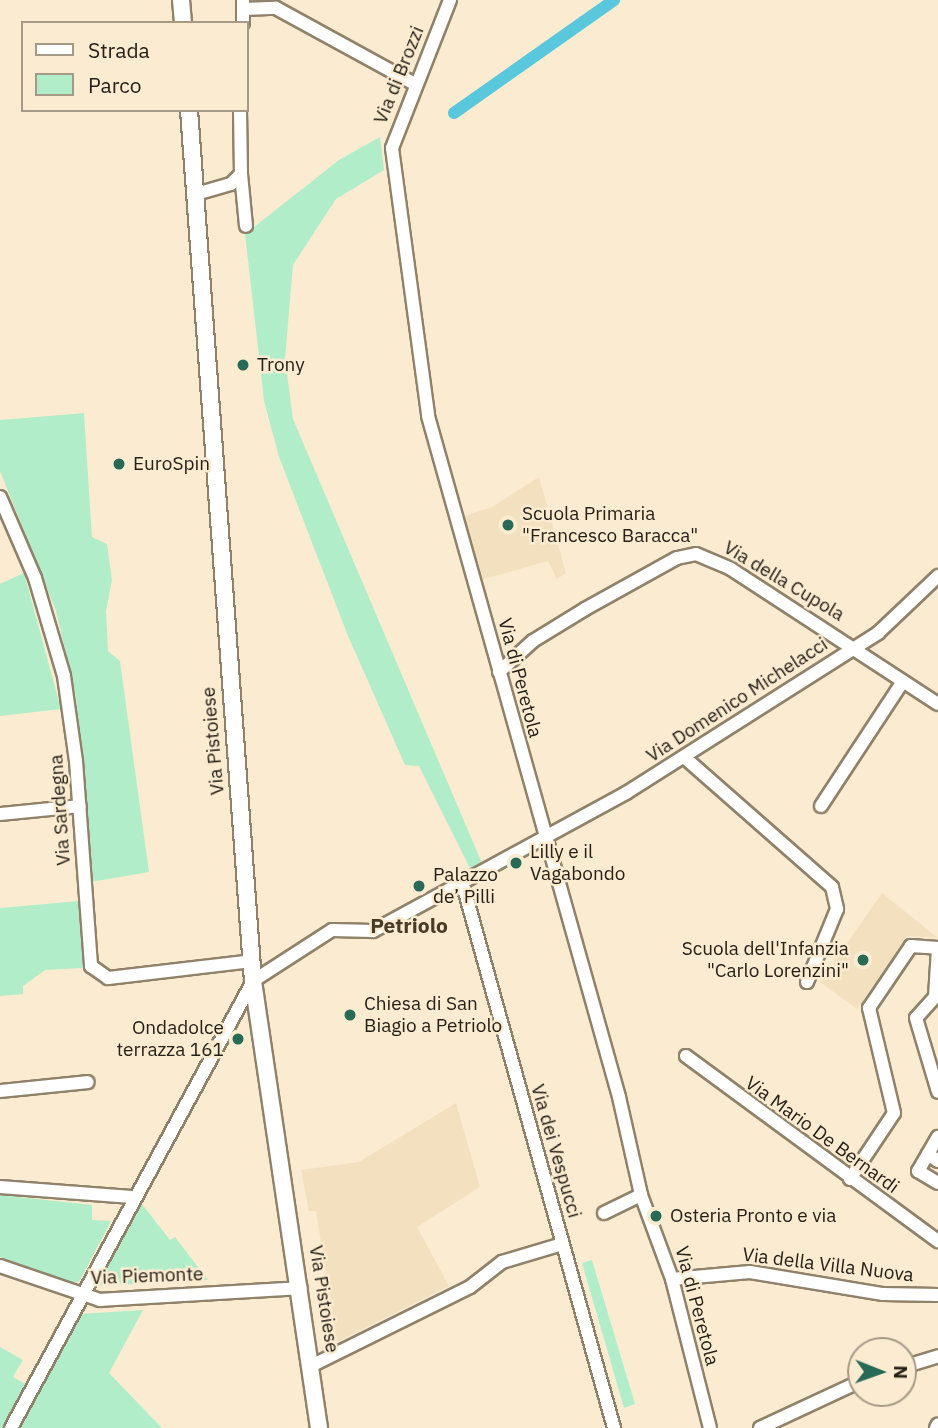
<!DOCTYPE html>
<html>
<head>
<meta charset="utf-8">
<style>
  body { margin:0 }
  #map { position:relative; width:938px; height:1428px; overflow:hidden; background:#fbecd1; font-family:"IBM Plex Sans",sans-serif }
  div>[style] { position:absolute }
  .built>* { inset:0; background:#f3e0bf }
  .green>* { inset:0; background:#b2edc9 }
  .canal>* { height:12px; margin:-6px; padding:0 6px; transform-origin:6px; border-radius:6px; background:#59c8dc }
  .roads { filter:drop-shadow(2px 0 #90826a) drop-shadow(-2px 0 #90826a) drop-shadow(0 2px #90826a) drop-shadow(0 -2px #90826a) }
  .minor>* { height:12px; margin:-6px; padding:0 6px; transform-origin:6px; border-radius:6px; background:#fff }
  .major>* { height:16px; margin:-8px; padding:0 8px; transform-origin:8px; border-radius:8px; background:#fff }
  .dots>* { width:19px; height:19px; translate:-50% -50%; box-sizing:border-box; border:4px solid #fbecd1; border-radius:50% }
  span { translate:-50% -50%; white-space:nowrap; text-align:center; line-height:1.15; -webkit-text-stroke:5px #fbecd1; paint-order:stroke }
  .street-label { font-size:19px; color:#262017 }
  .poi-label { font-size:19px; color:#262017 }
  .left { translate:0 -50%; text-align:left }
  .right { translate:-100% -50%; text-align:right }
  .neighbourhood-label { font-size:21px; color:#483c26; font-weight:700 }
  .legend { position:absolute; left:21px; top:21px; width:228px; height:91px; box-sizing:border-box; background:#fbecd1; border:2px solid #a69a87; margin:0; padding:9px 12px; list-style:none; font-size:21px; color:#262017 }
  .legend li { display:flex; align-items:center; gap:14px; height:35px }
  .legend b { width:35px; border:2px solid #a69a87 }
  .north { position:absolute; left:847px; top:1337px; width:70px; height:70px; box-sizing:border-box; background:#fbecd1; border:2px solid #a69a87; border-radius:50%; rotate:91deg; font-size:19px; font-weight:700; line-height:28px; text-align:center; color:#262017 }
  .north::after { content:''; display:block; margin:auto; width:24px; height:32px; background:#286957; clip-path:polygon(50% 0,100% 100%,50% 72%,0 100%) }
</style>
</head>
<body>
<div id="map">
  <div class="built">
    <i style="clip-path:polygon(539px 477px,566px 573px,557px 579px,548px 561px,481px 580px,461px 517px,492px 507px)"></i>
    <i style="clip-path:polygon(882px 893px,938px 938px,907px 936px,857px 1009px,820px 982px)"></i>
    <i style="clip-path:polygon(456px 1103px,480px 1187px,417px 1227px,449px 1286px,337px 1342px,316px 1211px,309px 1211px,301px 1170px,359px 1162px)"></i>
  </div>
  <div class="green">
    <i style="clip-path:polygon(380px 137px,384px 170px,336px 199px,293px 265px,285px 359px,293px 419px,484px 868px,472px 872px,419px 766px,405px 765px,348px 636px,279px 457px,264px 401px,245px 234px,339px 160px)"></i>
    <i style="clip-path:polygon(84px 413px,92px 537px,107px 544px,112px 580px,106px 611px,108px 651px,120px 661px,149px 872px,91px 882px,76px 697px,56px 611px,0 471px,0 420px)"></i>
    <i style="clip-path:polygon(24px 573px,61px 709px,0 716px,0 584px)"></i>
    <i style="clip-path:polygon(79px 901px,83px 968px,45px 970px,23px 986px,23px 994px,0 996px,0 908px)"></i>
    <i style="clip-path:polygon(0 1195px,92px 1205px,92px 1220px,111px 1221px,79px 1282px,65px 1282px,0 1257px)"></i>
    <i style="clip-path:polygon(138px 1199px,170px 1240px,175px 1237px,208px 1280px,100px 1286px,97px 1278px)"></i>
    <i style="clip-path:polygon(592px 1260px,635px 1404px,624px 1408px,582px 1263px)"></i>
    <i style="clip-path:polygon(143px 1310px,109px 1373px,162px 1428px,17px 1428px,79px 1314px)"></i>
    <i style="clip-path:polygon(0 1347px,23px 1360px,13px 1377px,29px 1386px,6px 1428px,0 1428px)"></i>
  </div>
  <div class="canal">
    <i style="left:454px;top:113px;width:196px;rotate:-35.2deg"></i>
  </div>
  <div class="roads">
    <div class="minor">
      <i style="left:243px;top:0;width:23px;rotate:90deg"></i>
      <i style="left:450px;top:0;width:159px;rotate:111.4deg"></i>
      <i style="left:392px;top:148px;width:270px;rotate:82.3deg"></i>
      <i style="left:428px;top:416px;width:707px;rotate:74.33deg"></i>
      <i style="left:619px;top:1097px;width:100px;rotate:77.3deg"></i>
      <i style="left:641px;top:1195px;width:90px;rotate:69.7deg"></i>
      <i style="left:672px;top:1279px;width:154px;rotate:75.7deg"></i>
      <i style="left:243px;top:9px;width:33px;rotate:-2deg"></i>
      <i style="left:276px;top:8px;width:158px;rotate:28.7deg"></i>
      <i style="left:241px;top:174px;width:52px;rotate:84.5deg"></i>
      <i style="left:196px;top:194px;width:36px;rotate:-16deg"></i>
      <i style="left:231px;top:184px;width:14px;rotate:-45deg"></i>
      <i style="left:241px;top:174px;width:64px;rotate:-90.9deg"></i>
      <i style="left:0;top:497px;width:88px;rotate:66.6deg"></i>
      <i style="left:35px;top:578px;width:102px;rotate:73.5deg"></i>
      <i style="left:64px;top:676px;width:86px;rotate:82deg"></i>
      <i style="left:76px;top:761px;width:206px;rotate:85.8deg"></i>
      <i style="left:91px;top:966px;width:21px;rotate:35deg"></i>
      <i style="left:108px;top:978px;width:145px;rotate:-6.7deg"></i>
      <i style="left:499px;top:672px;width:46px;rotate:-42.4deg"></i>
      <i style="left:533px;top:641px;width:61px;rotate:-31.6deg"></i>
      <i style="left:585px;top:609px;width:105px;rotate:-29deg"></i>
      <i style="left:677px;top:558px;width:19px;rotate:-12deg"></i>
      <i style="left:696px;top:554px;width:38px;rotate:23deg"></i>
      <i style="left:731px;top:569px;width:247px;rotate:33.1deg"></i>
      <i style="left:684px;top:757px;width:197px;rotate:41.3deg"></i>
      <i style="left:832px;top:887px;width:23px;rotate:77deg"></i>
      <i style="left:837px;top:909px;width:79px;rotate:112.3deg"></i>
      <i style="left:821px;top:806px;width:149px;rotate:-56.7deg"></i>
      <i style="left:0;top:814px;width:80px;rotate:-5.7deg"></i>
      <i style="left:463px;top:885px;width:564px;rotate:74.46deg"></i>
      <i style="left:938px;top:948px;width:49px;rotate:93.5deg"></i>
      <i style="left:935px;top:997px;width:28px;rotate:132deg"></i>
      <i style="left:916px;top:1018px;width:77px;rotate:73.4deg"></i>
      <i style="left:686px;top:1056px;width:313px;rotate:36.3deg"></i>
      <i style="left:0;top:1091px;width:88px;rotate:-5.8deg"></i>
      <i style="left:928px;top:1154px;width:20px;rotate:-60deg"></i>
      <i style="left:938px;top:1161px;width:12px;rotate:-145deg"></i>
      <i style="left:928px;top:1154px;width:20px;rotate:120deg"></i>
      <i style="left:918px;top:1171px;width:23px;rotate:31deg"></i>
      <i style="left:850px;top:1179px;width:79px;rotate:-56.3deg"></i>
      <i style="left:894px;top:1113px;width:108px;rotate:-103.4deg"></i>
      <i style="left:869px;top:1008px;width:75px;rotate:-55.9deg"></i>
      <i style="left:911px;top:946px;width:27px;rotate:4deg"></i>
      <i style="left:0;top:1187px;width:132px;rotate:4.3deg"></i>
      <i style="left:604px;top:1213px;width:41px;rotate:-25.9deg"></i>
      <i style="left:0;top:1266px;width:106px;rotate:18.8deg"></i>
      <i style="left:100px;top:1300px;width:201px;rotate:-3.4deg"></i>
      <i style="left:672px;top:1279px;width:78px;rotate:-5.1deg"></i>
      <i style="left:750px;top:1272px;width:135px;rotate:9.4deg"></i>
      <i style="left:883px;top:1294px;width:55px;rotate:1deg"></i>
      <i style="left:313px;top:1365px;width:175px;rotate:-26.4deg"></i>
      <i style="left:470px;top:1287px;width:41px;rotate:-38deg"></i>
      <i style="left:502px;top:1262px;width:63px;rotate:-16.7deg"></i>
      <i style="left:903px;top:1367px;width:37px;rotate:-17deg"></i>
      <i style="left:11px;top:1428px;width:508px;rotate:-61.57deg"></i>
      <i style="left:253px;top:981px;width:94px;rotate:-32.8deg"></i>
      <i style="left:332px;top:930px;width:41px;rotate:1.4deg"></i>
      <i style="left:373px;top:931px;width:288px;rotate:-28.6deg"></i>
      <i style="left:626px;top:793px;width:299px;rotate:-32.4deg"></i>
      <i style="left:878px;top:633px;width:83px;rotate:-43.5deg"></i>
      <i style="left:760px;top:1428px;width:111px;rotate:-25deg"></i>
      <i style="left:936px;top:1428px;width:4px;rotate:-63deg"></i>
    </div>
    <div class="major">
      <i style="left:181px;top:0;width:23px;rotate:85deg"></i>
      <i style="left:189px;top:110px;width:873px;rotate:85.8deg"></i>
      <i style="left:253px;top:981px;width:452px;rotate:81.6deg"></i>
    </div>
  </div>
  <div class="dots">
    <i style="left:243px;top:365px;background:#286957"></i>
    <i style="left:119px;top:464px;background:#286957"></i>
    <i style="left:508px;top:525px;background:#286957"></i>
    <i style="left:516px;top:863px;background:#286957"></i>
    <i style="left:419px;top:886px;background:#286957"></i>
    <i style="left:863px;top:960px;background:#286957"></i>
    <i style="left:350px;top:1015px;background:#286957"></i>
    <i style="left:238px;top:1039px;background:#286957"></i>
    <i style="left:656px;top:1216px;background:#286957"></i>
  </div>
  <div class="street-label">
    <span style="left:399px;top:75px;rotate:-68deg">Via di Brozzi</span>
    <span style="left:784px;top:581px;rotate:31deg">Via della Cupola</span>
    <span style="left:520px;top:678px;rotate:75deg">Via di Peretola</span>
    <span style="left:737px;top:700px;rotate:-33deg">Via Domenico Michelacci</span>
    <span style="left:213px;top:741px;rotate:-95deg">Via Pistoiese</span>
    <span style="left:60px;top:810px;rotate:-94deg">Via Sardegna</span>
    <span style="left:822px;top:1135px;rotate:36deg">Via Mario De Bernardi</span>
    <span style="left:556px;top:1151px;rotate:74deg">Via dei Vespucci</span>
    <span style="left:828px;top:1265px;rotate:7deg">Via della Villa Nuova</span>
    <span style="left:147px;top:1276px;rotate:-2deg">Via Piemonte</span>
    <span style="left:324px;top:1299px;rotate:81deg">Via Pistoiese</span>
    <span style="left:697px;top:1306px;rotate:75deg">Via di Peretola</span>
  </div>
  <div class="poi-label">
    <span class="left" style="left:257px;top:365px">Trony</span>
    <span class="left" style="left:133px;top:464px">EuroSpin</span>
    <span class="left" style="left:522px;top:525px">Scuola Primaria<br>"Francesco Baracca"</span>
    <span class="left" style="left:530px;top:863px">Lilly e il<br>Vagabondo</span>
    <span class="left" style="left:433px;top:886px">Palazzo<br>de’ Pilli</span>
    <span class="right" style="left:849px;top:960px">Scuola dell'Infanzia<br>"Carlo Lorenzini"</span>
    <span class="left" style="left:364px;top:1015px">Chiesa di San<br>Biagio a Petriolo</span>
    <span class="right" style="left:224px;top:1039px">Ondadolce<br>terrazza 161</span>
    <span class="left" style="left:670px;top:1216px">Osteria Pronto e via</span>
  </div>
  <div class="neighbourhood-label">
    <span style="left:409px;top:925px">Petriolo</span>
  </div>
  <ul class="legend">
  <li><b style="height:9px;background:#fff"></b>Strada</li>
  <li><b style="height:19px;background:#b2edc9"></b>Parco</li>
  </ul>
  <div class="north">N</div>
</div>
</body>
</html>
